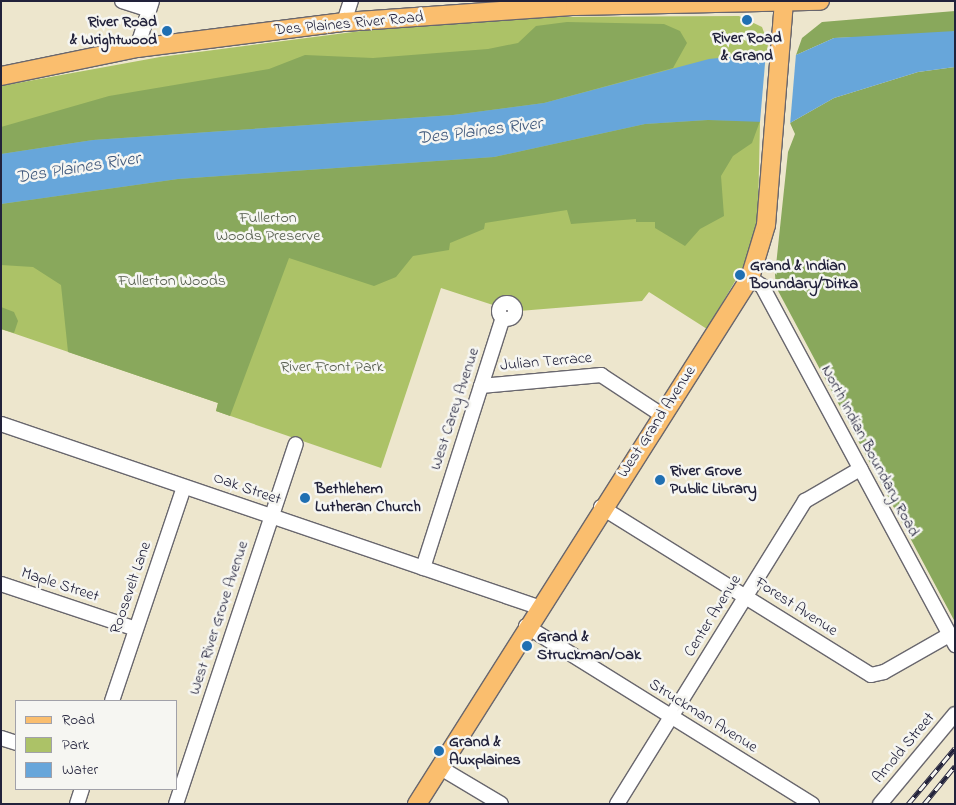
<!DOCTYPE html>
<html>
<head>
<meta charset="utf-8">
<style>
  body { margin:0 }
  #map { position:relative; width:956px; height:805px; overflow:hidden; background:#ede6cd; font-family:"Indie Flower",sans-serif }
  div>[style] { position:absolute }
  .green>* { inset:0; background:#acc267 }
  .forest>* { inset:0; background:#89a85c }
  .water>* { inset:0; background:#67a6da }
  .pier>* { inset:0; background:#ede6cd }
  .roads { filter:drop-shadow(1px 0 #69676e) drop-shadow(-1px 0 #69676e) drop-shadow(0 1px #69676e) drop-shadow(0 -1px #69676e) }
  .minor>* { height:14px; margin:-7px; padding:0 7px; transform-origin:7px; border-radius:7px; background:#fff }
  .minor>.ring { margin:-7px; padding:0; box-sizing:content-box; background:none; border:14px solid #fff; border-radius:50% }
  .major>* { height:18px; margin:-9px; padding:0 9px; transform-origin:9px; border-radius:9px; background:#fabe6e }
  .rail>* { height:5px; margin-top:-2.5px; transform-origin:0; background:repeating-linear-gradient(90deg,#f6f6f2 0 9px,#22223b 0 18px); box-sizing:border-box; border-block:1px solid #22223b }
  .dots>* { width:14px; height:14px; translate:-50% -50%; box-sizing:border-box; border:2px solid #f6f6f2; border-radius:50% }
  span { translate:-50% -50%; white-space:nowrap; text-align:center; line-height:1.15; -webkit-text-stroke:5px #f6f6f2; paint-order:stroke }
  .poi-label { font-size:16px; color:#22223b; font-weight:700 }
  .right { translate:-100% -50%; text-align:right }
  .left { translate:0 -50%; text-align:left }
  .street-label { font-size:16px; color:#22223b }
  .park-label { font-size:16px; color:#525a4a }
  .water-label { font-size:18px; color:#3e577b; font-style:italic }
  .frame { position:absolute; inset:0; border:2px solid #22223b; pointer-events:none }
  .legend { position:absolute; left:15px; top:700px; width:162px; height:90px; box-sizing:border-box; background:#f6f6f2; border:1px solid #a1a1a9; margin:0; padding:6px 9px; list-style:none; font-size:15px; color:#22223b }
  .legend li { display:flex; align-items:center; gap:10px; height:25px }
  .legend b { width:25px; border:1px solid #a1a1a9 }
</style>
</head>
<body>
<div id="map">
  <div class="green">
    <i style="clip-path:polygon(739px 16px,762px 27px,768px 43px,760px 122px,758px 214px,751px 254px,707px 329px,649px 292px,642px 301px,519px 311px,510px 298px,496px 306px,441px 288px,381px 468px,216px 411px,218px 403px,1px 329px,1px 86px,160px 57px,392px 27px,545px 17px)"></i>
  </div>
  <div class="forest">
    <i style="clip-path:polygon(955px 11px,955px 31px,946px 34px,834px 38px,796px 55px,802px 38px,822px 22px)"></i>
    <i style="clip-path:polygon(567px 22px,664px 24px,680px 31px,687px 43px,673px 68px,544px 103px,453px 115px,93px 140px,1px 154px,1px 127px,109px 96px,269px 69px,305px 55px,373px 58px,488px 49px,518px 43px,536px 26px)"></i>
    <i style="clip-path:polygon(955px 67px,955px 622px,776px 287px,775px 275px,788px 152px,795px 134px,790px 123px,834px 98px,918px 72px)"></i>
    <i style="clip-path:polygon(708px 120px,760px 121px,752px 143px,733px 156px,721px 176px,724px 216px,700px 229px,685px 246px,655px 228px,655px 222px,636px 222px,636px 219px,571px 224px,567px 210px,485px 223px,484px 229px,450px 243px,449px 250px,413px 256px,396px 277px,374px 286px,289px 258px,230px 416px,216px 411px,218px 403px,68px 352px,61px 285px,33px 267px,1px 265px,1px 204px,178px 179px,494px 157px,645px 124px)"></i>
    <i style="clip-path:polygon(1px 307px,14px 312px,18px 321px,14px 333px,1px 329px)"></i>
  </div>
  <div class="water">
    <i style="clip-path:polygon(955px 31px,955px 67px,918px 72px,834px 98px,790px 123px,708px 120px,645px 124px,494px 157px,178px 179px,1px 204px,1px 154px,93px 140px,453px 115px,544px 103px,709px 59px,766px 53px,796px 55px,834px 38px)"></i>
  </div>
  <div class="pier">
    <i style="clip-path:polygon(766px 52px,796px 54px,790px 125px,760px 122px)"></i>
  </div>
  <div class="roads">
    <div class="minor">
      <i style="left:122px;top:1px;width:28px;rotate:18deg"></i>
      <i style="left:344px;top:22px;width:22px;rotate:-72deg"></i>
      <i style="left:137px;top:48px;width:49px;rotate:-72.3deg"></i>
      <i style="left:750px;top:278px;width:14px;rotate:34deg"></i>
      <i style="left:762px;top:286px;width:408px;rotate:61.7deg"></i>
      <i class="ring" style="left:499px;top:303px;width:2px;height:2px"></i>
      <i style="left:481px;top:386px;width:121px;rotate:-5.2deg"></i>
      <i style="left:601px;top:375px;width:73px;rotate:33.3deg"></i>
      <i style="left:1px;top:424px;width:567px;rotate:18.82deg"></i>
      <i style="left:601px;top:507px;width:318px;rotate:31.9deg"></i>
      <i style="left:871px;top:675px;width:13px;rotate:-13deg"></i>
      <i style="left:884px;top:672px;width:75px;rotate:-29.6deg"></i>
      <i style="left:423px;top:568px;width:262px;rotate:-72.3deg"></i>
      <i style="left:1px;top:584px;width:142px;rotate:18.4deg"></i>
      <i style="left:526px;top:626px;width:337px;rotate:31.9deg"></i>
      <i style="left:112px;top:701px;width:226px;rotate:-71.4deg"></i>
      <i style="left:1px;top:738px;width:16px;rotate:18deg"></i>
      <i style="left:439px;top:767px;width:72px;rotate:30.8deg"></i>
      <i style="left:77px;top:804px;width:16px;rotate:-72deg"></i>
      <i style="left:176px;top:804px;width:379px;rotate:-71.6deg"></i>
      <i style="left:617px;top:804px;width:357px;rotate:-58.2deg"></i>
      <i style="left:805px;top:501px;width:64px;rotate:-30.2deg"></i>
      <i style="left:880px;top:804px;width:117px;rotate:-50.2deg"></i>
    </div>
    <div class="major">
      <i style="left:1px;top:76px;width:139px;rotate:-11.6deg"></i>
      <i style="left:137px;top:48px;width:209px;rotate:-7.2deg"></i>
      <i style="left:344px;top:22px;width:232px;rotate:-4deg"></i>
      <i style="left:575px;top:6px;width:245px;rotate:-1.2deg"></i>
      <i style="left:417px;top:804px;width:623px;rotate:-57.66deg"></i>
      <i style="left:750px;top:278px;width:55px;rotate:-73.2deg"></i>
      <i style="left:766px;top:225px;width:225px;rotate:-85.4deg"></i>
    </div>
  </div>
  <div class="rail">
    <i style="left:908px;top:804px;width:73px;rotate:-50deg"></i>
    <i style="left:924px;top:804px;width:49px;rotate:-50.8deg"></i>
  </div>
  <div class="dots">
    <i style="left:747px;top:20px;background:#1f6fb2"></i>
    <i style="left:167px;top:31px;background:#1f6fb2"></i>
    <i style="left:740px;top:275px;background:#1f6fb2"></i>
    <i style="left:660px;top:480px;background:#1f6fb2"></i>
    <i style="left:305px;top:498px;background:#1f6fb2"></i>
    <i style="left:527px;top:646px;background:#1f6fb2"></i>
    <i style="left:439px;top:751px;background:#1f6fb2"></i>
  </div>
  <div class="poi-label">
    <span class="right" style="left:157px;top:31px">River Road<br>&amp; Wrightwood</span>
    <span style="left:747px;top:47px">River Road<br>&amp; Grand</span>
    <span class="left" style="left:750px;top:275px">Grand &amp; Indian<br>Boundary/Ditka</span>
    <span class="left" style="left:670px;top:480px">River Grove<br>Public Library</span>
    <span class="left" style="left:315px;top:498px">Bethlehem<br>Lutheran Church</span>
    <span class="left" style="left:537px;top:646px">Grand &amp;<br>Struckman/Oak</span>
    <span class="left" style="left:449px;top:751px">Grand &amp;<br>Auxplaines</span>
  </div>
  <div class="street-label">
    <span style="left:349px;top:24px;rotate:-5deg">Des Plaines River Road</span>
    <span style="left:546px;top:362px;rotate:-5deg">Julian Terrace</span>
    <span style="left:455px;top:409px;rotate:-72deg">West Carey Avenue</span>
    <span style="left:657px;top:422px;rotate:-57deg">West Grand Avenue</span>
    <span style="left:870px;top:451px;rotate:62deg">North Indian Boundary Road</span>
    <span style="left:247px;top:489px;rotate:19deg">Oak Street</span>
    <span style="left:60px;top:585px;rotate:18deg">Maple Street</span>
    <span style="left:131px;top:588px;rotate:-71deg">Roosevelt Lane</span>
    <span style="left:796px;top:607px;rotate:33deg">Forest Avenue</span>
    <span style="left:713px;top:616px;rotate:-58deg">Center Avenue</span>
    <span style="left:219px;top:618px;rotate:-72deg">West River Grove Avenue</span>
    <span style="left:703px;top:716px;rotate:32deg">Struckman Avenue</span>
    <span style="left:904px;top:748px;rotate:-50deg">Arnold Street</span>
  </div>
  <div class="park-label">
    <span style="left:268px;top:227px">Fullerton<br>Woods Preserve</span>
    <span style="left:172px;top:281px">Fullerton Woods</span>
    <span style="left:332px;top:367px">River Front Park</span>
  </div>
  <div class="water-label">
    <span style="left:480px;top:132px;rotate:-7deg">Des Plaines River</span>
    <span style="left:78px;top:169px;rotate:-9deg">Des Plaines River</span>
  </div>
  <div class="frame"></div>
  <ul class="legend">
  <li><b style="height:6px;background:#fabe6e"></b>Road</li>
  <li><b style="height:14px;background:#acc267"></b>Park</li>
  <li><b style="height:14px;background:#67a6da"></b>Water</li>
  </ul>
</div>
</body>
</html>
